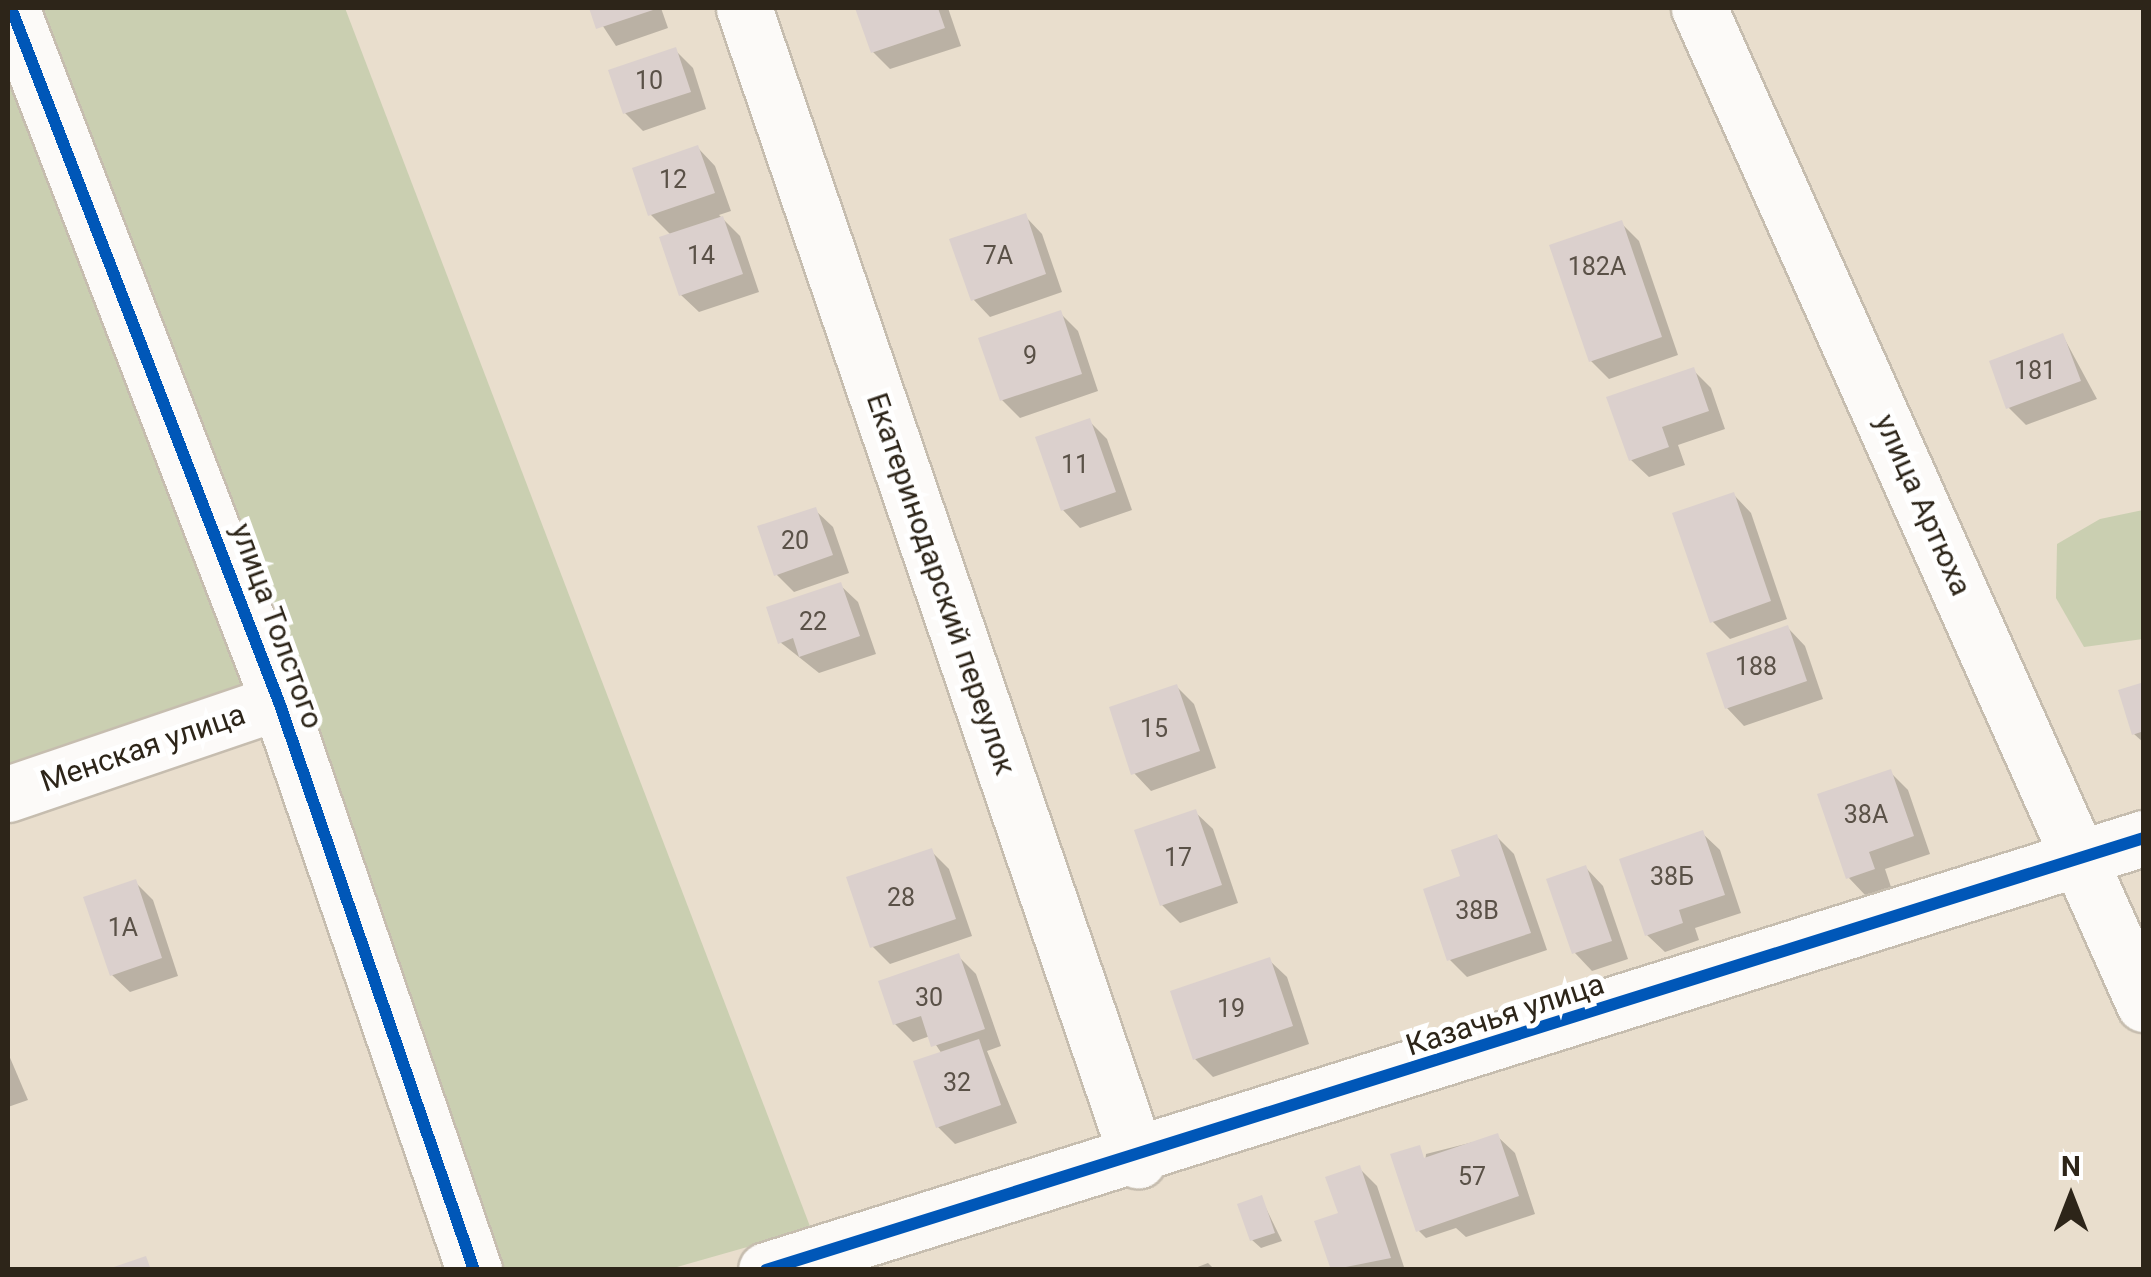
<!DOCTYPE html>
<html>
<head>
<meta charset="utf-8">
<style>
  body { margin:0 }
  #map { position:relative; width:2151px; height:1277px; overflow:hidden; background:#e9decd; font-family:Roboto,sans-serif }
  div>[style] { position:absolute }
  .green>* { inset:0; background:#cacfb1 }
  .shadow>* { inset:0; background:#0003 }
  .building>* { inset:0; background:#dbd0cd }
  .roads { filter:drop-shadow(2px 0 #c6bdaf) drop-shadow(-2px 0 #c6bdaf) drop-shadow(0 2px #c6bdaf) drop-shadow(0 -2px #c6bdaf) }
  .minor>* { height:55px; margin:-27.5px; padding:0 27.5px; transform-origin:27.5px; border-radius:27.5px; background:#fcfaf8 }
  .cycleway>* { height:12px; margin:-6px; padding:0 6px; transform-origin:6px; border-radius:6px; background:#0057b8 }
  span { translate:-50% -50%; white-space:nowrap; text-align:center; line-height:1.15; -webkit-text-stroke:10px #fff; paint-order:stroke }
  .number-label { font-size:25px; color:#5a5147 }
  .number-label span { -webkit-text-stroke-width:0 }
  .street-label { font-size:30px; color:#2d2519 }
  .frame { position:absolute; inset:0; border:10px solid #2d2519; pointer-events:none }
  .north { position:absolute; left:2021px; top:1147px; width:100px; height:100px; -webkit-text-stroke:8px #fff; paint-order:stroke; rotate:0deg; font-size:28px; font-weight:700; line-height:40px; text-align:center; color:#2d2519 }
  .north::after { content:''; display:block; margin:auto; width:35px; height:45px; background:#2d2519; clip-path:polygon(50% 0,100% 100%,50% 72%,0 100%) }
</style>
</head>
<body>
<div id="map">
  <div class="green">
    <i style="clip-path:polygon(31px 8px,345px 8px,811px 1229px,670px 1269px,494px 1269px)"></i>
    <i style="clip-path:polygon(8px 49px,246px 671px,245px 692px,8px 774px)"></i>
    <i style="clip-path:polygon(2143px 510px,2143px 639px,2084px 647px,2056px 598px,2057px 544px,2100px 519px)"></i>
  </div>
  <div class="shadow">
    <i style="clip-path:polygon(591px 8px,661px 8px,668px 28px,616px 46px)"></i>
    <i style="clip-path:polygon(858px 8px,948px 8px,961px 46px,890px 69px,873px 52px)"></i>
    <i style="clip-path:polygon(675px 50px,693px 68px,706px 109px,643px 131px,625px 113px)"></i>
    <i style="clip-path:polygon(698px 148px,715px 166px,731px 211px,719px 215px,740px 236px,759px 292px,699px 312px,681px 295px,672px 236px,650px 214px)"></i>
    <i style="clip-path:polygon(1025px 216px,1042px 234px,1062px 292px,990px 317px,973px 299px)"></i>
    <i style="clip-path:polygon(1621px 223px,1639px 241px,1678px 355px,1609px 379px,1591px 361px)"></i>
    <i style="clip-path:polygon(1060px 313px,1078px 331px,1098px 391px,1020px 418px,1002px 400px)"></i>
    <i style="clip-path:polygon(2063px 336px,2097px 399px,2026px 425px,2008px 407px)"></i>
    <i style="clip-path:polygon(1693px 370px,1711px 388px,1725px 429px,1678px 445px,1685px 465px,1649px 477px,1631px 460px)"></i>
    <i style="clip-path:polygon(1089px 421px,1107px 439px,1132px 510px,1080px 528px,1063px 510px)"></i>
    <i style="clip-path:polygon(1734px 495px,1751px 513px,1787px 619px,1730px 639px,1712px 621px)"></i>
    <i style="clip-path:polygon(815px 510px,833px 527px,849px 573px,794px 592px,776px 574px)"></i>
    <i style="clip-path:polygon(840px 585px,858px 602px,876px 654px,819px 673px,780px 642px)"></i>
    <i style="clip-path:polygon(1788px 628px,1805px 646px,1823px 699px,1744px 726px,1727px 708px)"></i>
    <i style="clip-path:polygon(2144px 684px,2144px 743px,2134px 734px)"></i>
    <i style="clip-path:polygon(1177px 687px,1194px 704px,1216px 768px,1151px 791px,1134px 773px)"></i>
    <i style="clip-path:polygon(1890px 772px,1908px 790px,1930px 854px,1885px 869px,1891px 887px,1866px 896px,1849px 878px)"></i>
    <i style="clip-path:polygon(1195px 812px,1213px 829px,1238px 903px,1180px 923px,1162px 905px)"></i>
    <i style="clip-path:polygon(1702px 833px,1720px 850px,1741px 913px,1695px 928px,1699px 940px,1665px 952px,1647px 935px)"></i>
    <i style="clip-path:polygon(1497px 837px,1514px 854px,1547px 950px,1467px 977px,1450px 960px,1463px 878px)"></i>
    <i style="clip-path:polygon(931px 851px,949px 869px,972px 936px,890px 964px,872px 946px)"></i>
    <i style="clip-path:polygon(1586px 868px,1603px 886px,1628px 959px,1592px 971px,1575px 953px)"></i>
    <i style="clip-path:polygon(135px 882px,153px 900px,178px 976px,130px 992px,112px 975px)"></i>
    <i style="clip-path:polygon(958px 956px,976px 974px,1001px 1046px,987px 1051px,1017px 1123px,955px 1144px,938px 1127px,942px 1054px,930px 1036px,913px 1042px,895px 1024px)"></i>
    <i style="clip-path:polygon(1269px 960px,1287px 977px,1309px 1044px,1213px 1077px,1195px 1059px)"></i>
    <i style="clip-path:polygon(8px 1053px,28px 1100px,8px 1107px)"></i>
    <i style="clip-path:polygon(1497px 1136px,1515px 1153px,1535px 1214px,1466px 1237px,1456px 1228px,1426px 1238px,1418px 1230px,1426px 1154px)"></i>
    <i style="clip-path:polygon(1359px 1168px,1377px 1186px,1405px 1270px,1334px 1270px,1317px 1223px,1341px 1215px)"></i>
    <i style="clip-path:polygon(1261px 1198px,1282px 1241px,1261px 1248px,1252px 1240px)"></i>
    <i style="clip-path:polygon(1208px 1263px,1215px 1270px,1190px 1270px)"></i>
  </div>
  <div class="building">
    <i style="clip-path:polygon(589px 8px,659px 8px,596px 29px)"></i>
    <i style="clip-path:polygon(855px 8px,938px 8px,945px 28px,871px 53px)"></i>
    <i style="clip-path:polygon(676px 47px,691px 92px,623px 114px,608px 70px)"></i>
    <i style="clip-path:polygon(698px 145px,715px 193px,648px 216px,632px 168px)"></i>
    <i style="clip-path:polygon(1026px 213px,1046px 274px,971px 301px,949px 239px)"></i>
    <i style="clip-path:polygon(723px 216px,743px 274px,679px 296px,659px 237px)"></i>
    <i style="clip-path:polygon(1622px 220px,1662px 337px,1589px 362px,1549px 245px)"></i>
    <i style="clip-path:polygon(1061px 310px,1082px 374px,1000px 401px,978px 338px)"></i>
    <i style="clip-path:polygon(2063px 333px,2081px 381px,2006px 409px,1989px 361px)"></i>
    <i style="clip-path:polygon(1694px 367px,1709px 411px,1662px 427px,1669px 447px,1629px 461px,1606px 397px)"></i>
    <i style="clip-path:polygon(1090px 418px,1116px 492px,1061px 511px,1035px 437px)"></i>
    <i style="clip-path:polygon(1734px 492px,1771px 601px,1710px 623px,1672px 513px)"></i>
    <i style="clip-path:polygon(816px 507px,833px 555px,774px 576px,757px 526px)"></i>
    <i style="clip-path:polygon(841px 582px,860px 636px,799px 657px,793px 638px,778px 644px,766px 607px)"></i>
    <i style="clip-path:polygon(1788px 625px,1807px 681px,1725px 709px,1706px 653px)"></i>
    <i style="clip-path:polygon(2144px 682px,2144px 731px,2132px 735px,2118px 690px)"></i>
    <i style="clip-path:polygon(1177px 684px,1200px 751px,1131px 775px,1109px 707px)"></i>
    <i style="clip-path:polygon(1891px 769px,1914px 836px,1869px 852px,1875px 869px,1846px 879px,1817px 794px)"></i>
    <i style="clip-path:polygon(1196px 809px,1222px 885px,1160px 906px,1134px 830px)"></i>
    <i style="clip-path:polygon(1703px 830px,1725px 895px,1679px 910px,1683px 923px,1645px 936px,1619px 859px)"></i>
    <i style="clip-path:polygon(1497px 834px,1531px 933px,1447px 961px,1423px 889px,1460px 876px,1451px 850px)"></i>
    <i style="clip-path:polygon(932px 848px,956px 919px,870px 948px,846px 877px)"></i>
    <i style="clip-path:polygon(1586px 865px,1612px 941px,1572px 954px,1546px 879px)"></i>
    <i style="clip-path:polygon(136px 879px,162px 958px,110px 976px,83px 897px)"></i>
    <i style="clip-path:polygon(959px 953px,985px 1029px,931px 1047px,921px 1016px,893px 1025px,878px 981px)"></i>
    <i style="clip-path:polygon(1270px 957px,1293px 1026px,1193px 1060px,1170px 991px)"></i>
    <i style="clip-path:polygon(979px 1039px,1001px 1105px,936px 1128px,913px 1061px)"></i>
    <i style="clip-path:polygon(1498px 1133px,1519px 1196px,1416px 1232px,1390px 1154px,1420px 1145px,1424px 1158px)"></i>
    <i style="clip-path:polygon(1360px 1165px,1391px 1258px,1331px 1270px,1314px 1221px,1338px 1213px,1325px 1177px)"></i>
    <i style="clip-path:polygon(1262px 1195px,1275px 1233px,1250px 1241px,1237px 1204px)"></i>
    <i style="clip-path:polygon(146px 1256px,151px 1270px,108px 1270px,108px 1269px)"></i>
  </div>
  <div class="roads">
    <div class="minor">
      <i style="left:11px;top:8px;width:744px;rotate:68.89deg"></i>
      <i style="left:279px;top:702px;width:601px;rotate:71.05deg"></i>
      <i style="left:744px;top:8px;width:1218px;rotate:71.12deg"></i>
      <i style="left:1699px;top:8px;width:1091px;rotate:65.93deg"></i>
      <i style="left:8px;top:794px;width:286px;rotate:-18.8deg"></i>
      <i style="left:766px;top:1270px;width:1444px;rotate:-17.41deg"></i>
    </div>
  </div>
  <div class="cycleway">
    <i style="left:11px;top:8px;width:744px;rotate:68.89deg"></i>
    <i style="left:279px;top:702px;width:601px;rotate:71.05deg"></i>
    <i style="left:766px;top:1270px;width:1444px;rotate:-17.41deg"></i>
  </div>
  <div class="number-label">
    <span style="left:649px;top:81px">10</span>
    <span style="left:673px;top:180px">12</span>
    <span style="left:701px;top:256px">14</span>
    <span style="left:998px;top:256px">7А</span>
    <span style="left:1597px;top:267px">182А</span>
    <span style="left:1030px;top:356px">9</span>
    <span style="left:2035px;top:371px">181</span>
    <span style="left:1075px;top:465px">11</span>
    <span style="left:795px;top:541px">20</span>
    <span style="left:813px;top:622px">22</span>
    <span style="left:1756px;top:667px">188</span>
    <span style="left:1154px;top:729px">15</span>
    <span style="left:1866px;top:815px">38А</span>
    <span style="left:1178px;top:858px">17</span>
    <span style="left:1672px;top:877px">38Б</span>
    <span style="left:901px;top:898px">28</span>
    <span style="left:1477px;top:911px">38В</span>
    <span style="left:123px;top:928px">1А</span>
    <span style="left:929px;top:998px">30</span>
    <span style="left:1231px;top:1009px">19</span>
    <span style="left:957px;top:1083px">32</span>
    <span style="left:1472px;top:1177px">57</span>
  </div>
  <div class="street-label">
    <span style="left:1923px;top:505px;rotate:66deg">улица Артюха</span>
    <span style="left:941px;top:584px;rotate:71deg">Екатеринодарский переулок</span>
    <span style="left:277px;top:626px;rotate:70deg">улица Толстого</span>
    <span style="left:143px;top:748px;rotate:-19deg">Менская улица</span>
    <span style="left:1505px;top:1015px;rotate:-18deg">Казачья улица</span>
  </div>
  <div class="frame"></div>
  <div class="north">N</div>
</div>
</body>
</html>
